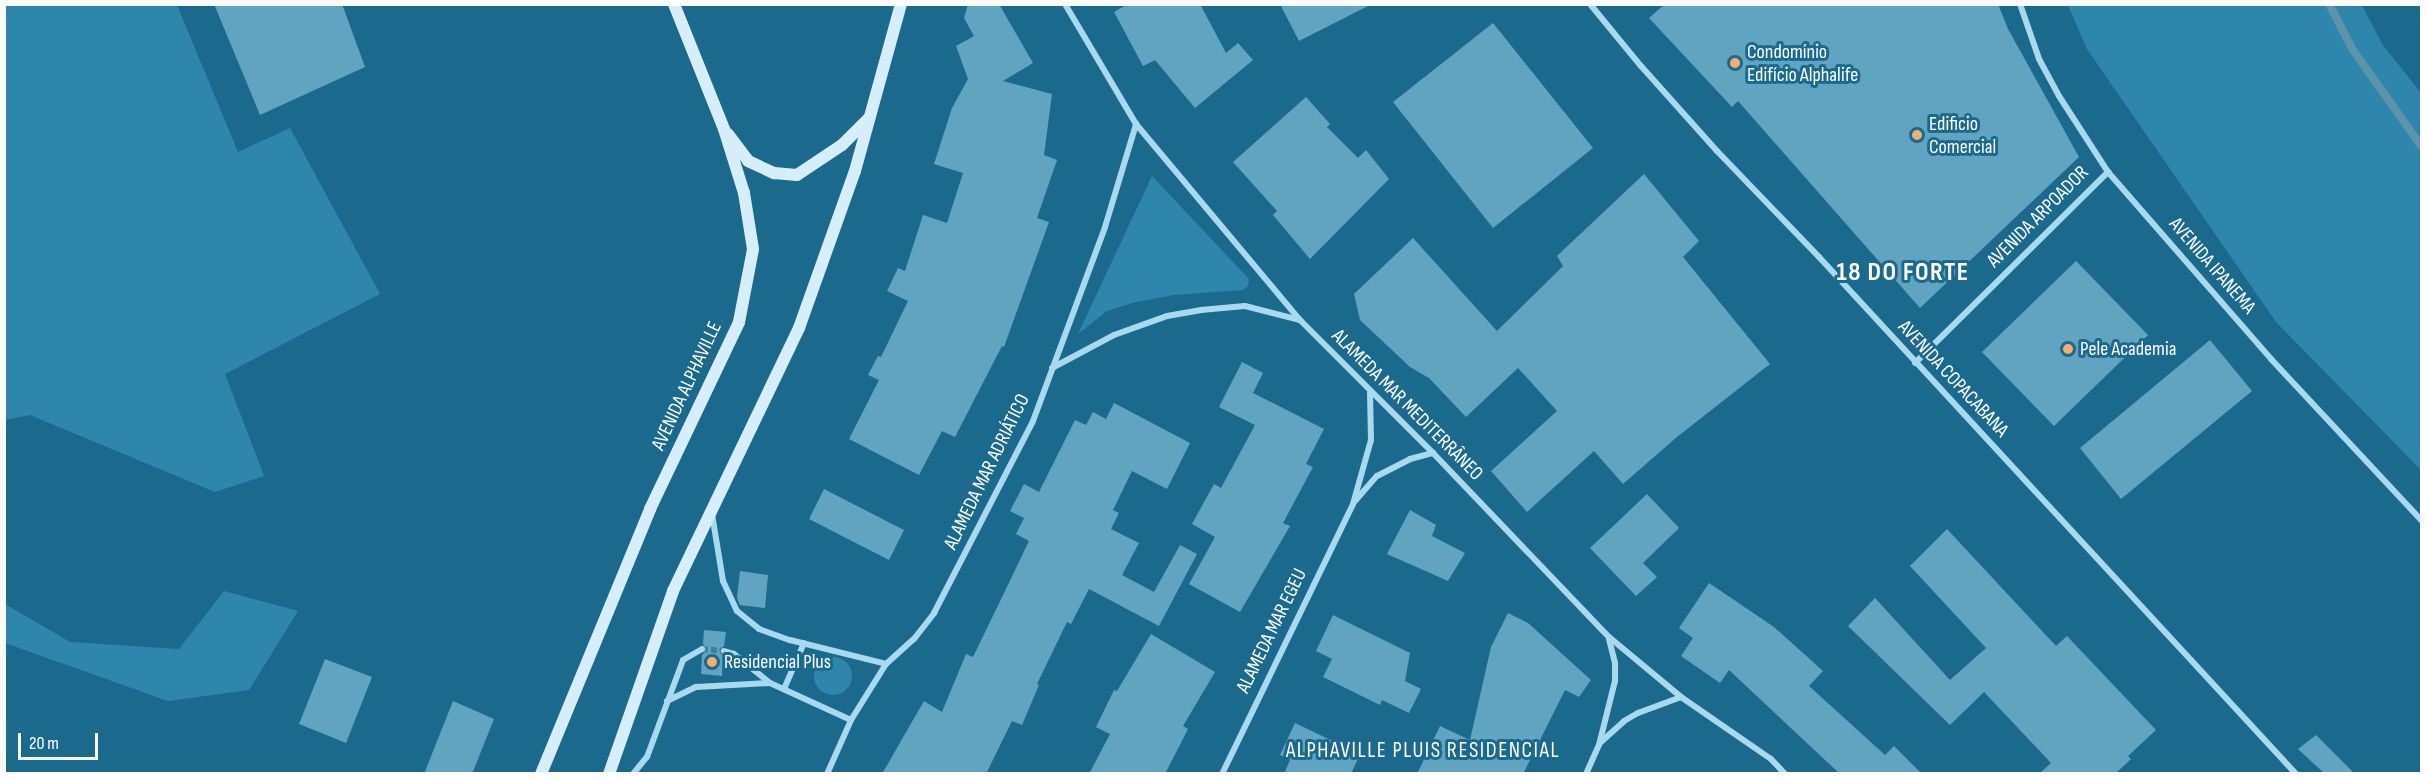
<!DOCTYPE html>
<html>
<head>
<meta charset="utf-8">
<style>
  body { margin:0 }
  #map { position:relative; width:2426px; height:778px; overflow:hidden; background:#1b6a8e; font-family:"Sofia Sans Condensed",sans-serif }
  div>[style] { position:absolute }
  .green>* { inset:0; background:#2f86ac }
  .round { border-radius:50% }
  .stream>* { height:8px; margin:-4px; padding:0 4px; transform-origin:4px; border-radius:4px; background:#5d93ab }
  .building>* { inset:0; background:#61a4c2 }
  .minor-tunnel>* { height:6px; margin-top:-3px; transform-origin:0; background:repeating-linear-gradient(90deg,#3d809f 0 6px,transparent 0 9px) }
  .minor>* { height:6px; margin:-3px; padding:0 3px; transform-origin:3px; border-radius:3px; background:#a9d9ee }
  .secondary>* { height:12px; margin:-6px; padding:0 6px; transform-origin:6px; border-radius:6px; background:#d6eefa }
  .dots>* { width:16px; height:16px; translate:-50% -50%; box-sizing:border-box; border:3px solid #1b6a8e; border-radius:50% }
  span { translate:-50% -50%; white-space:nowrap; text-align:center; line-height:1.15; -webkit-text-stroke:6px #1b6a8e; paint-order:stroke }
  .poi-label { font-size:20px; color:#fff }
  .left { translate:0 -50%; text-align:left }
  .street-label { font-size:20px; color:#fff }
  .quarter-label { font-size:22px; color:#fff; letter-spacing:1.5px }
  .district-label { font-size:26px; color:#fff; font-weight:700; letter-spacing:1.5px }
  .frame { position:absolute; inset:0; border:6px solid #fff; pointer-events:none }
  .scale { position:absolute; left:18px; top:733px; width:80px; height:27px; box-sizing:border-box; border:3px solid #fff; border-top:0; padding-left:8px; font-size:18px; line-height:21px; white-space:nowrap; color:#fff; -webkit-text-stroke:4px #1b6a8e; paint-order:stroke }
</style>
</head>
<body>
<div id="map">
  <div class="green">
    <i style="clip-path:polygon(5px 4px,177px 5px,238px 152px,290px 128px,380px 294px,225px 374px,264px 476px,215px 492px,30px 415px,5px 420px)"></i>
    <i style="clip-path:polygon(2068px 5px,2362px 5px,2382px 44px,2421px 93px,2421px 470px,2276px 322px,2087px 49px)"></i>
    <i style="clip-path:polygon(1152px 176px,1249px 279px,1248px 286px,1243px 290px,1174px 295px,1136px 302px,1107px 311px,1078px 334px)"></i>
    <i style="clip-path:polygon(224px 591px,298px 611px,249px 690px,168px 701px,5px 643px,5px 604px,70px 642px,179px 649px)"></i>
    <i class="round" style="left:814px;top:657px;width:38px;height:38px"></i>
  </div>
  <div class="stream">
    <i style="left:2329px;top:4px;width:52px;rotate:62.4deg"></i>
    <i style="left:2353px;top:50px;width:119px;rotate:54.6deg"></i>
  </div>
  <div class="building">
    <i style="clip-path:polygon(214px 4px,342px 4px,365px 67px,260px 115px)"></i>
    <i style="clip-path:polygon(968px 4px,999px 4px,1033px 63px,1003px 81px,1052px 94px,1044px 155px,1057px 160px,1037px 218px,1049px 222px,1004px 347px,1002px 346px,955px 437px,942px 431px,919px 475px,849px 439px,879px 380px,868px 375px,878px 356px,881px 357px,908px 301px,887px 291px,898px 268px,905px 271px,923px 215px,947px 223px,963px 173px,934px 164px,952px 108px,968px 79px,956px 46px,974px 36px,964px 18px)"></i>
    <i style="clip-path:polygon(1128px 4px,1200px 4px,1226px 53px,1238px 43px,1253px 60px,1195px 108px,1155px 60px,1143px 66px,1114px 12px)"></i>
    <i style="clip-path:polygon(1280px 4px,1372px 4px,1299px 41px)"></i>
    <i style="clip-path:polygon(1665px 4px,1998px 4px,2008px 29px,2079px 157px,1920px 308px,1738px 101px,1732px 107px,1649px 18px)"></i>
    <i style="clip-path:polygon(1493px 23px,1593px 148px,1493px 228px,1393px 102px)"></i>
    <i style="clip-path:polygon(1306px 97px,1330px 124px,1327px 127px,1358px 158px,1366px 150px,1389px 179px,1310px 259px,1273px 215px,1277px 211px,1233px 162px)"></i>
    <i style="clip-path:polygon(1644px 174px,1699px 241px,1683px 257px,1770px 364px,1677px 437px,1623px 484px,1594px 451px,1527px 512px,1491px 471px,1557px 411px,1518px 368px,1466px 417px,1429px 378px,1410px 367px,1360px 320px,1354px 294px,1413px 238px,1497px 331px,1563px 266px,1557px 256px)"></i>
    <i style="clip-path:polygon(2076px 261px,2148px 335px,2054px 426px,1982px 352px)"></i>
    <i style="clip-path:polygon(2210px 340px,2252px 391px,2121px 499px,2080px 448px)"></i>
    <i style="clip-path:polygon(1242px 362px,1263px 373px,1253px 393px,1324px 429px,1306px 464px,1313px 467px,1283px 523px,1290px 526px,1240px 612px,1189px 584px,1215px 537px,1192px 524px,1214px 484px,1221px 488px,1255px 425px,1219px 407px)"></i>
    <i style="clip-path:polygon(1114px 403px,1190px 443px,1167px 489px,1132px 471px,1113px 510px,1119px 513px,1111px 529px,1139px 543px,1122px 575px,1154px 592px,1180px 545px,1197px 554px,1159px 626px,1089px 589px,1071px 624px,1067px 622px,1037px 684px,1039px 685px,1022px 725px,1012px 721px,986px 774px,882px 774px,924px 701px,942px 712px,966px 654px,973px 657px,1005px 591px,1029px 541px,1016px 534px,1024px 518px,1010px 511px,1024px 484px,1039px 492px,1075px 420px,1086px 425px,1093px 412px,1106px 419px)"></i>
    <i style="clip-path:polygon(824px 489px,904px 530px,889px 560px,809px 519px)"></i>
    <i style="clip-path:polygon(1647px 494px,1679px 528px,1643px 563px,1657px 577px,1636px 596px,1590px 548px)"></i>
    <i style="clip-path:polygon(1410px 510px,1436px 525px,1432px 536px,1465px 553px,1448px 581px,1387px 554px)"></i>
    <i style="clip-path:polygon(1947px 529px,2056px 646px,2067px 636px,2156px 730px,2128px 756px,2131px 759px,2115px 774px,2039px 774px,2051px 763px,1984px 692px,1950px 725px,1848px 626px,1875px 598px,1950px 680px,1986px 648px,1910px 566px)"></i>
    <i style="clip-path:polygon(740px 571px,768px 575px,765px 608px,740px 605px,737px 598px)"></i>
    <i style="clip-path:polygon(1709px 583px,1774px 627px,1823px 671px,1809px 686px,1885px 755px,1894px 746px,1922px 774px,1840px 774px,1729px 670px,1720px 683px,1681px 656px,1693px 638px,1679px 628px)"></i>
    <i style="clip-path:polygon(1508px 613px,1528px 623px,1591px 680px,1579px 697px,1565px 690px,1523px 774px,1417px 774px,1440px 726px,1470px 740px,1491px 647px)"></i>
    <i style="clip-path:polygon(1333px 615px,1410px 653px,1405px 681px,1421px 689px,1409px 713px,1382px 700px,1380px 705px,1323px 677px,1332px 659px,1316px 651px)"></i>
    <i style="clip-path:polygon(704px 630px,726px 632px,724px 646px,719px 650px,723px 656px,722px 676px,701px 674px,702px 655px,707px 650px,703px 644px)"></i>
    <i style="clip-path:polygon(1151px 634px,1215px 672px,1183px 726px,1188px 729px,1165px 774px,1089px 774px,1110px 734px,1096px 727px,1114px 690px,1117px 691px)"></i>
    <i style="clip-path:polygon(325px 659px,372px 677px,346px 743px,299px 724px)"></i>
    <i style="clip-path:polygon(453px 701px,494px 719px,472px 774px,424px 774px)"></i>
    <i style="clip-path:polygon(1295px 723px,1360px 754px,1351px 774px,1284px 774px,1290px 760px,1280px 755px)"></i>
    <i style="clip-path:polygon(2316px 735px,2355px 774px,2325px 774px,2298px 749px)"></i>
  </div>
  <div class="minor-tunnel">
    <i style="left:702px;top:649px;width:22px;rotate:5deg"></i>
  </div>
  <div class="minor">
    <i style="left:1065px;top:4px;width:139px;rotate:59.4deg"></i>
    <i style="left:1136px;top:124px;width:256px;rotate:50.1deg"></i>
    <i style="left:1300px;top:320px;width:188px;rotate:45deg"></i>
    <i style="left:1433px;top:453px;width:255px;rotate:46.3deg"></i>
    <i style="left:1609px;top:637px;width:94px;rotate:39.8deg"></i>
    <i style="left:1681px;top:697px;width:109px;rotate:34.6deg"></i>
    <i style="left:1771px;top:759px;width:21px;rotate:47deg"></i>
    <i style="left:1590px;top:4px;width:80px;rotate:50.6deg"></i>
    <i style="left:1641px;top:66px;width:114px;rotate:48.2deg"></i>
    <i style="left:1717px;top:151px;width:147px;rotate:46.1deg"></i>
    <i style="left:1819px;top:257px;width:703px;rotate:47.3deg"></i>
    <i style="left:2020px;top:4px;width:58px;rotate:70.9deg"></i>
    <i style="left:2039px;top:59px;width:42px;rotate:61.6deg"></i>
    <i style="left:2059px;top:96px;width:90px;rotate:57.2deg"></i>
    <i style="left:2108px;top:172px;width:248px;rotate:48.9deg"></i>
    <i style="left:2271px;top:359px;width:221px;rotate:47deg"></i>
    <i style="left:1915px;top:363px;width:272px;rotate:-44.7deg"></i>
    <i style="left:1052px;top:368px;width:70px;rotate:-28deg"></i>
    <i style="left:1114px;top:335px;width:56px;rotate:-19.7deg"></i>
    <i style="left:1167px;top:316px;width:35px;rotate:-10deg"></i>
    <i style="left:1201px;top:310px;width:44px;rotate:-5.2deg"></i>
    <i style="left:1245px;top:306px;width:57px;rotate:14.3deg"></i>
    <i style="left:1355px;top:501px;width:33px;rotate:-49deg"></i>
    <i style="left:1377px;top:476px;width:37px;rotate:-27deg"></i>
    <i style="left:1410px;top:459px;width:24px;rotate:-15deg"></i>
    <i style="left:712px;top:514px;width:68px;rotate:80.7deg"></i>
    <i style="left:723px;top:581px;width:33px;rotate:65deg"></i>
    <i style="left:737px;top:611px;width:28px;rotate:39deg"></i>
    <i style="left:759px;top:629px;width:33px;rotate:20deg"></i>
    <i style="left:790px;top:640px;width:99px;rotate:14deg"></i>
    <i style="left:724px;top:651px;width:10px;rotate:17deg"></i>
    <i style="left:734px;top:654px;width:46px;rotate:38.9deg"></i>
    <i style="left:770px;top:683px;width:89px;rotate:24.6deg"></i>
    <i style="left:784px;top:689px;width:50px;rotate:-66.5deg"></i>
    <i style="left:667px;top:701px;width:32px;rotate:-26deg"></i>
    <i style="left:696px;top:687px;width:74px;rotate:-3.1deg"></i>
    <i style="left:1601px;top:742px;width:31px;rotate:-42deg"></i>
    <i style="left:1624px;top:721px;width:16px;rotate:-30deg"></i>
    <i style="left:1638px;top:713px;width:46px;rotate:-20.4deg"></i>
    <i style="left:633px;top:774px;width:22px;rotate:-51deg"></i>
    <i style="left:647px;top:757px;width:103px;rotate:-69.6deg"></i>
    <i style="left:683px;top:660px;width:22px;rotate:-30deg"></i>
    <i style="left:827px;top:774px;width:59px;rotate:-66deg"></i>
    <i style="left:851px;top:720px;width:66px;rotate:-58deg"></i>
    <i style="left:886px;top:664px;width:38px;rotate:-42deg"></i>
    <i style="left:914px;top:639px;width:33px;rotate:-52deg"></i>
    <i style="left:934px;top:613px;width:216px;rotate:-62.7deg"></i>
    <i style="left:1033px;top:421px;width:207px;rotate:-69.6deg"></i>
    <i style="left:1105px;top:227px;width:108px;rotate:-73.2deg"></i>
    <i style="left:1222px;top:774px;width:300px;rotate:-64.1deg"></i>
    <i style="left:1353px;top:504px;width:66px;rotate:-74.3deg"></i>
    <i style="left:1371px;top:440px;width:48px;rotate:-91.2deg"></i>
    <i style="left:1586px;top:774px;width:32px;rotate:-66deg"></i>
    <i style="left:1599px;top:745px;width:66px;rotate:-76deg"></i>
    <i style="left:1615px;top:681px;width:18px;rotate:-90deg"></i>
    <i style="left:1615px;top:663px;width:25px;rotate:-104deg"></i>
  </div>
  <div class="secondary">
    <i style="left:728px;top:134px;width:34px;rotate:53deg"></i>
    <i style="left:748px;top:161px;width:29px;rotate:25deg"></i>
    <i style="left:774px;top:173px;width:23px;rotate:5deg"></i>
    <i style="left:797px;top:175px;width:54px;rotate:-33.7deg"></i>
    <i style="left:842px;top:145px;width:38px;rotate:-45deg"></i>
    <i style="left:541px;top:774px;width:287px;rotate:-67.6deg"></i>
    <i style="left:650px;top:509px;width:207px;rotate:-64.5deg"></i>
    <i style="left:739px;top:322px;width:74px;rotate:-79.1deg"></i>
    <i style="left:753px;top:249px;width:57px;rotate:-99.1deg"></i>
    <i style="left:744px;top:193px;width:67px;rotate:-107.4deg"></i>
    <i style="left:724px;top:129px;width:135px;rotate:-111.8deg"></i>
    <i style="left:609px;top:774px;width:194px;rotate:-70.7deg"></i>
    <i style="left:673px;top:591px;width:292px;rotate:-64.4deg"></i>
    <i style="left:799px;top:328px;width:167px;rotate:-70.4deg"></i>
    <i style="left:855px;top:171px;width:173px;rotate:-74.6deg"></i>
  </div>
  <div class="dots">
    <i style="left:1735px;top:63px;background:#fead66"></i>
    <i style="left:1917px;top:135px;background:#fead66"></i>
    <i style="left:2068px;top:349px;background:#fead66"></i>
    <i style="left:712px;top:662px;background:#fead66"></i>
  </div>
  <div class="poi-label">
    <span class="left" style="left:1747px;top:64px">Condomínio<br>Edifício Alphalife</span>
    <span class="left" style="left:1929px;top:136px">Edificio<br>Comercial</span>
    <span class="left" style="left:2080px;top:349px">Pele Academia</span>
    <span class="left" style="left:724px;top:662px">Residencial Plus</span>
  </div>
  <div class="street-label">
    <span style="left:2038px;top:217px;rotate:-45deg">AVENIDA ARPOADOR</span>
    <span style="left:2212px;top:266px;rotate:49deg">AVENIDA IPANEMA</span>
    <span style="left:1953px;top:379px;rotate:47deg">AVENIDA COPACABANA</span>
    <span style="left:687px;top:386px;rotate:-65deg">AVENIDA ALPHAVILLE</span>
    <span style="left:1407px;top:405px;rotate:45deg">ALAMEDA MAR MEDITERRÂNEO</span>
    <span style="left:987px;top:472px;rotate:-64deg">ALAMEDA MAR ADRIÁTICO</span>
    <span style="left:1272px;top:631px;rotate:-64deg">ALAMEDA MAR EGEU</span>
  </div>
  <div class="quarter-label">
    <span style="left:1423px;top:751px">ALPHAVILLE PLUIS RESIDENCIAL</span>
  </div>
  <div class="district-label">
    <span style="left:1903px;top:273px">18 DO FORTE</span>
  </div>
  <div class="frame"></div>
  <div class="scale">20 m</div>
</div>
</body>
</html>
